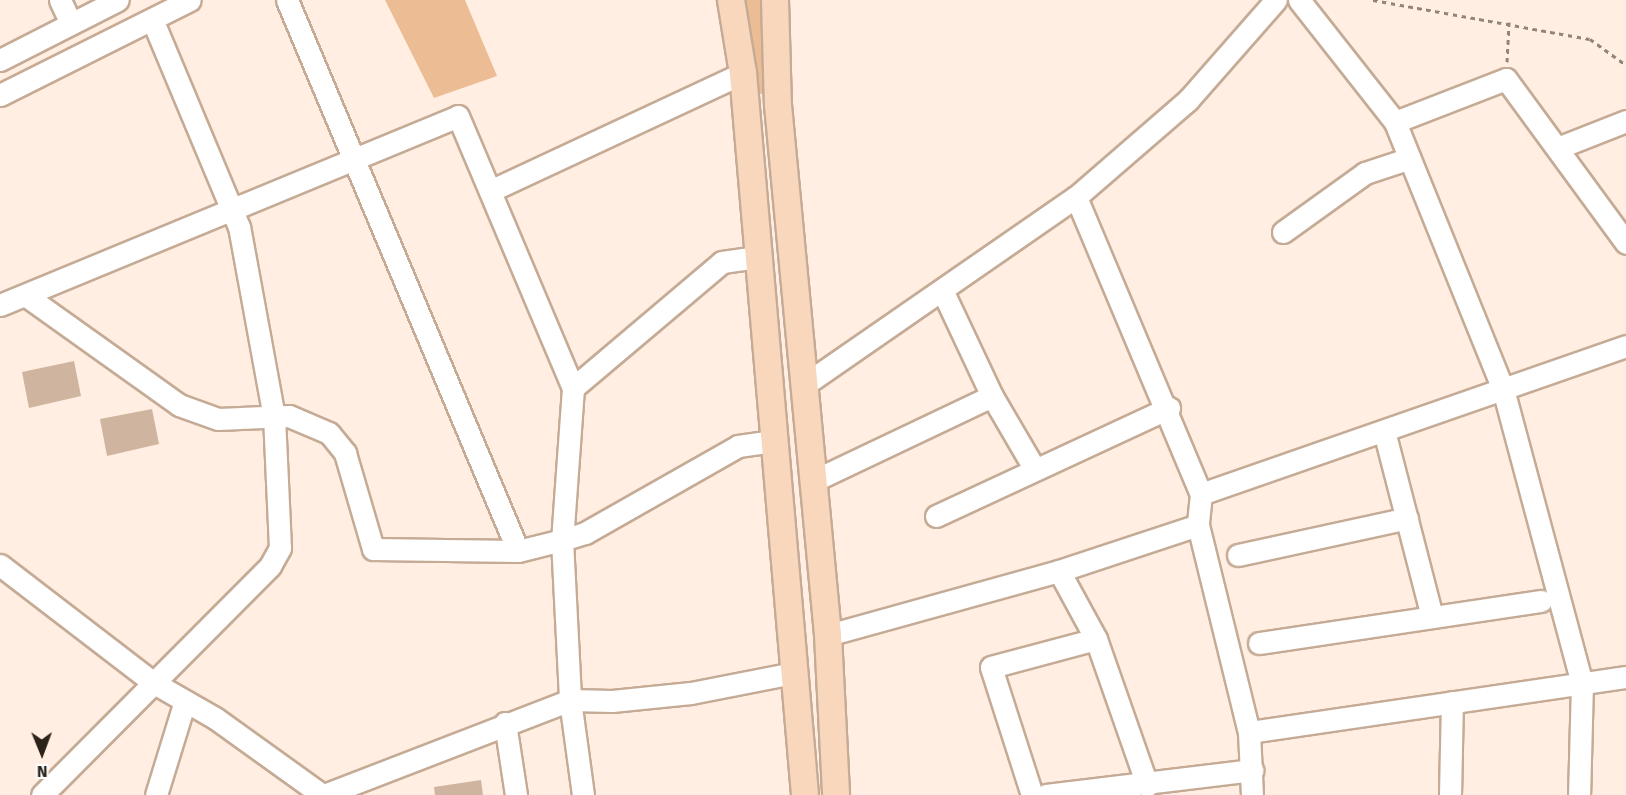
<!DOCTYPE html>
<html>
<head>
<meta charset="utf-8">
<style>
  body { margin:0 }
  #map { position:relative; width:1626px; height:795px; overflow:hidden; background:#ffeee1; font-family:"Fira Sans",sans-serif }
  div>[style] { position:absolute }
  .green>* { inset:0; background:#ecbc94 }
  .building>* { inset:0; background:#cfb5a0 }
  .path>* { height:3px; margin-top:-1.5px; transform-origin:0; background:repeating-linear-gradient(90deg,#91857a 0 4.5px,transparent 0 9px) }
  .roads { filter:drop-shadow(2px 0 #c5ab96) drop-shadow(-2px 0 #c5ab96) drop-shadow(0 2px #c5ab96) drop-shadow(0 -2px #c5ab96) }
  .minor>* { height:21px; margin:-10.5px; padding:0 10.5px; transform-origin:10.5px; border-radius:10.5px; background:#fff }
  .major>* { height:26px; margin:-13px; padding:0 13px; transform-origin:13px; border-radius:13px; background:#f8d7bc }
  span { translate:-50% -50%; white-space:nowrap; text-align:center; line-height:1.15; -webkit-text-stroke:6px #fff; paint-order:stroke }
  .north { position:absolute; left:12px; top:723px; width:60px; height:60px; -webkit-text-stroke:4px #fff; paint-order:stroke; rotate:179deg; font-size:16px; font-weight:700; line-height:24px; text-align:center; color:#2b2219 }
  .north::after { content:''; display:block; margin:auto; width:21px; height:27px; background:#2b2219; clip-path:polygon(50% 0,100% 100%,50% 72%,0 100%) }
</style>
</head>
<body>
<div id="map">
  <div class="green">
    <i style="clip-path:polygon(385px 0,465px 0,497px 76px,434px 98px)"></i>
    <i style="clip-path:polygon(744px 0,764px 0,768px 93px,760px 94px)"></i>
  </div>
  <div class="building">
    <i style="clip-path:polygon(74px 361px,81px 396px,29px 408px,22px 372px)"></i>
    <i style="clip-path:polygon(152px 409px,159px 444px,107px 456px,100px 419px)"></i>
    <i style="clip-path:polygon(481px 780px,483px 795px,435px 795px,434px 787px)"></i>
  </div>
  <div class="path">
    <i style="left:1373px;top:0;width:220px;rotate:10.2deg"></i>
    <i style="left:1590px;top:39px;width:44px;rotate:35.8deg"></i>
    <i style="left:1507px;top:62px;width:40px;rotate:-87.1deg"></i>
  </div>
  <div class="roads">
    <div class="minor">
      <i style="left:60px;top:0;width:26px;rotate:65deg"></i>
      <i style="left:287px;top:0;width:597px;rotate:67.25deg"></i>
      <i style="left:1299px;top:0;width:155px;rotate:51.8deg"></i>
      <i style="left:1395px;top:122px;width:288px;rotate:68deg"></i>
      <i style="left:1503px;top:389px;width:304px;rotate:75deg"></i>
      <i style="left:1582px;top:683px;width:112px;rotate:91.5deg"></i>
      <i style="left:0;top:60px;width:132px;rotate:-27deg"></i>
      <i style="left:0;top:95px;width:212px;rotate:-26.6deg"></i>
      <i style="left:1395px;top:122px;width:119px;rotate:-21.2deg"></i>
      <i style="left:1506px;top:79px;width:203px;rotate:53.8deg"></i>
      <i style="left:1560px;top:147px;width:71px;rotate:-21.5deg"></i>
      <i style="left:492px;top:190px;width:277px;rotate:-25deg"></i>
      <i style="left:1076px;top:197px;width:322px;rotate:67.2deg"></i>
      <i style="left:1201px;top:494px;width:31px;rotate:96deg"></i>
      <i style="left:1198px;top:525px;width:213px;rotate:76.2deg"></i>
      <i style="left:1249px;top:732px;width:63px;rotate:87.3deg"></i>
      <i style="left:1283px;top:232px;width:101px;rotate:-35.7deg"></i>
      <i style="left:1365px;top:173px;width:47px;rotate:-18.4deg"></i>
      <i style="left:943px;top:292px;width:115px;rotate:64.8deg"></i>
      <i style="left:992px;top:396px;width:83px;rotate:59.7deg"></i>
      <i style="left:25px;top:295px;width:189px;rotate:35.5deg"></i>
      <i style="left:179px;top:405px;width:41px;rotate:19.7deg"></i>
      <i style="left:218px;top:419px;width:71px;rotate:-2.4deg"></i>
      <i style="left:289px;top:416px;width:43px;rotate:23deg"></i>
      <i style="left:329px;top:433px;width:26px;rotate:51deg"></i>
      <i style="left:345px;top:453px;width:100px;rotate:73.7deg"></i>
      <i style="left:373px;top:549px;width:145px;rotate:0.8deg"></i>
      <i style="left:518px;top:551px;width:45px;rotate:-14deg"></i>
      <i style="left:562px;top:540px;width:24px;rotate:-17deg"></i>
      <i style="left:585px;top:533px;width:176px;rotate:-29.6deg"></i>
      <i style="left:738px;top:446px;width:34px;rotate:-8deg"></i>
      <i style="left:0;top:305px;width:495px;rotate:-22.4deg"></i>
      <i style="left:458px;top:116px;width:295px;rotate:67.1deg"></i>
      <i style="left:573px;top:388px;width:195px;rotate:-40.2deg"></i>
      <i style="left:722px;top:262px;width:34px;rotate:-8deg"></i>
      <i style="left:804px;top:385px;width:331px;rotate:-34.7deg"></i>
      <i style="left:1076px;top:197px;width:148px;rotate:-40.9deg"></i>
      <i style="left:1188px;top:100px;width:133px;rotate:-48.7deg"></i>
      <i style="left:573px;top:388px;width:152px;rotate:94.1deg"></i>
      <i style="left:562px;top:540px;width:160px;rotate:87.1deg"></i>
      <i style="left:570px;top:700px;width:96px;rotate:82.2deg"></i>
      <i style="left:1384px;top:431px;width:191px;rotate:75.5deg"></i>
      <i style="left:813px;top:481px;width:198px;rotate:-25.4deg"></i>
      <i style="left:1201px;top:494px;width:450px;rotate:-19.2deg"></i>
      <i style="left:936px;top:516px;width:257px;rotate:-24.9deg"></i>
      <i style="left:1238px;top:555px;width:173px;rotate:-12.3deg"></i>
      <i style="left:0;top:565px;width:194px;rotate:37.5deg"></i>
      <i style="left:154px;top:683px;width:70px;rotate:29.8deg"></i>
      <i style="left:215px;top:718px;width:132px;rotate:35.7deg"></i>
      <i style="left:1059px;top:571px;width:77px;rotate:61.4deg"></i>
      <i style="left:1096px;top:639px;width:155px;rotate:70.7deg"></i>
      <i style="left:828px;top:635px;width:240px;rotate:-15.5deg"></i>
      <i style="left:1059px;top:571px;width:146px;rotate:-18.3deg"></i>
      <i style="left:1259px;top:643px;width:285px;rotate:-8.5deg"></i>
      <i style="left:505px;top:723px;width:73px;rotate:81.3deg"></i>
      <i style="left:1249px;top:732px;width:381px;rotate:-8.3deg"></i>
      <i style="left:42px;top:795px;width:323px;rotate:-45.1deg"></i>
      <i style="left:270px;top:566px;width:21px;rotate:-61deg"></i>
      <i style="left:280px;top:548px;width:131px;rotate:-92.6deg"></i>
      <i style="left:274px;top:417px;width:193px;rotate:-100.4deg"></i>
      <i style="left:239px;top:227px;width:223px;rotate:-112.7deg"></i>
      <i style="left:156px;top:795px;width:98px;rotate:-72.9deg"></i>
      <i style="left:324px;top:795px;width:264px;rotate:-21.1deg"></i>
      <i style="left:570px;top:700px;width:42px;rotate:1.4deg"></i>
      <i style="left:612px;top:701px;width:79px;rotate:-5.8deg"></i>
      <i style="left:691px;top:693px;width:104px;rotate:-11.1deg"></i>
      <i style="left:1032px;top:795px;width:134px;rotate:-107.8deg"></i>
      <i style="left:991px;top:667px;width:109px;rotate:-14.9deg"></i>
      <i style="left:1046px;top:795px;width:208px;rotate:-6.9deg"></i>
      <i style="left:1450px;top:795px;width:93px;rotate:-88.8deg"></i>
    </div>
    <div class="major">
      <i style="left:731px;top:0;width:74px;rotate:80.7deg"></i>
      <i style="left:743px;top:73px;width:725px;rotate:85.09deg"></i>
      <i style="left:775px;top:0;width:105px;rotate:88.4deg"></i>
      <i style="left:778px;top:105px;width:532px;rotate:84.61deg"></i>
      <i style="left:828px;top:635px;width:160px;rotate:87.1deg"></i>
    </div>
  </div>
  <div class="north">N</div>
</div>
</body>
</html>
